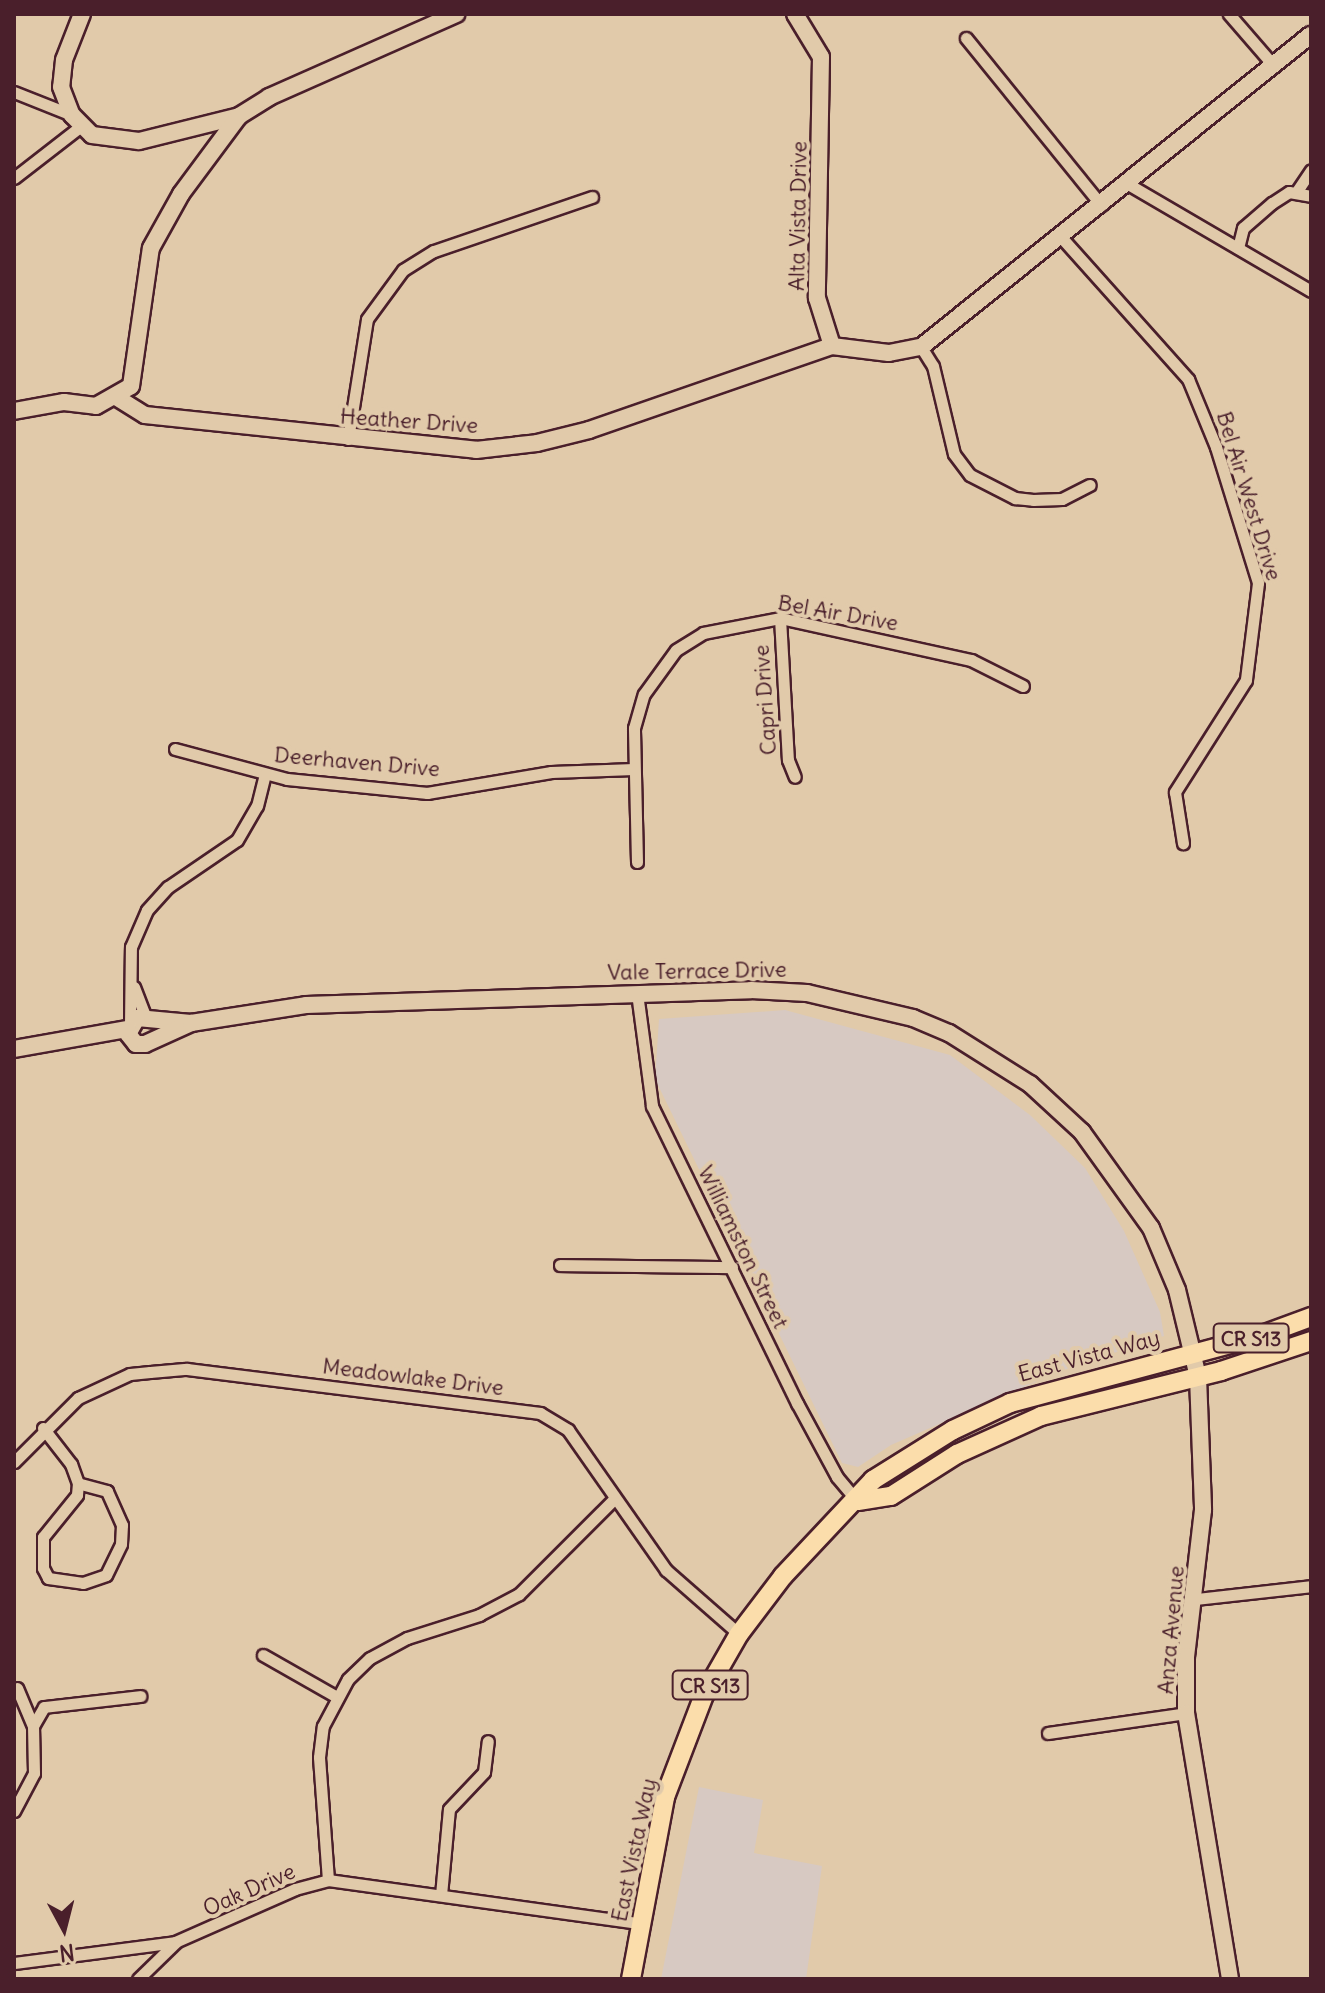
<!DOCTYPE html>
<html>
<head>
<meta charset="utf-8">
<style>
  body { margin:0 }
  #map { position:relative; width:1325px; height:1993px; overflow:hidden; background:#e1caaa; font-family:Delius,sans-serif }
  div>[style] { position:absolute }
  .built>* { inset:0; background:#d7c9c2 }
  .roads { filter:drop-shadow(2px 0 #4a1f2b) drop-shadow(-2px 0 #4a1f2b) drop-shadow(0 2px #4a1f2b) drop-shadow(0 -2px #4a1f2b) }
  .street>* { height:11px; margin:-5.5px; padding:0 5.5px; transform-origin:5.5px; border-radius:5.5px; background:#e1caaa }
  .secondary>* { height:16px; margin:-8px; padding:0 8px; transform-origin:8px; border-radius:8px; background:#e1caaa }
  .primary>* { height:18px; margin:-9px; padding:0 9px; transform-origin:9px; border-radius:9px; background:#fbddab }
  span { translate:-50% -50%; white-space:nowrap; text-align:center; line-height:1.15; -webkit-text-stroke:8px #e1caaa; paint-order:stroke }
  .shield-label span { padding:2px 6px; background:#e1caaa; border:2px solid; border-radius:6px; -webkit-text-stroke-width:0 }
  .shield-label { font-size:20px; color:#4a1f2b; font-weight:700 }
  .street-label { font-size:22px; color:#4a1f2b }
  .frame { position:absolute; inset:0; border:16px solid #4a1f2b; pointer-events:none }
  .north { position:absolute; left:24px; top:1889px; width:80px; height:80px; -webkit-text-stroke:6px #e1caaa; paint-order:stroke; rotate:173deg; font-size:22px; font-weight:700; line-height:32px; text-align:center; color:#4a1f2b }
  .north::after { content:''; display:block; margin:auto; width:28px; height:36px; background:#4a1f2b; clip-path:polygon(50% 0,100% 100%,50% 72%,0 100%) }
</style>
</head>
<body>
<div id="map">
  <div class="built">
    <i style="clip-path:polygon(785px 1010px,950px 1055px,1030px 1115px,1085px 1168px,1124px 1231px,1160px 1312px,1164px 1336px,1061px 1371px,891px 1445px,858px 1467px,842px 1463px,655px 1079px,659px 1019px)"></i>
    <i style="clip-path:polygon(699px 1787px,763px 1800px,754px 1853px,822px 1866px,806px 1979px,661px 1979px)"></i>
  </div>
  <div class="roads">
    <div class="street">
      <i style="left:1229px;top:14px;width:69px;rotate:49.1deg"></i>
      <i style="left:966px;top:38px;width:215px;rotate:51deg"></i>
      <i style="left:14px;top:92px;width:62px;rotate:21.6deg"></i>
      <i style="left:14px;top:178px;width:85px;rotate:-37.8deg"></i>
      <i style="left:1128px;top:184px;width:212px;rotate:30.3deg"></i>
      <i style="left:1297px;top:191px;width:25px;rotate:-56deg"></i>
      <i style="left:1061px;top:237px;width:191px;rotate:48.2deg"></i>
      <i style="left:1188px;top:379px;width:74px;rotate:67.6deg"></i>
      <i style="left:1216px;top:447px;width:142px;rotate:72.8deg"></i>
      <i style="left:1258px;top:583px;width:98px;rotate:97.1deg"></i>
      <i style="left:1246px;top:680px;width:133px;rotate:122.4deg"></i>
      <i style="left:1175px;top:792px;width:52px;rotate:81.1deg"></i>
      <i style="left:1238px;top:248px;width:21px;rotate:-76deg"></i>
      <i style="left:1243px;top:228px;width:38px;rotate:-41deg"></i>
      <i style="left:1272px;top:203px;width:20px;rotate:-33deg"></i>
      <i style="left:1289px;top:192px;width:22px;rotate:10deg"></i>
      <i style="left:921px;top:347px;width:22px;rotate:58deg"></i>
      <i style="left:933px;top:366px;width:90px;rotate:76.6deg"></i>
      <i style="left:954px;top:454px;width:26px;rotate:53deg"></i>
      <i style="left:970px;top:475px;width:51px;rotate:27.1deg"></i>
      <i style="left:1015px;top:498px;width:18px;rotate:6deg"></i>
      <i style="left:1033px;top:500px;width:29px;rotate:-2deg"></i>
      <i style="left:1062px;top:499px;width:31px;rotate:-27deg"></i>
      <i style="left:348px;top:439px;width:121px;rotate:-81deg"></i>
      <i style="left:367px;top:319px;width:61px;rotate:-53.7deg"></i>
      <i style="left:403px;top:270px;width:36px;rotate:-32deg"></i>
      <i style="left:434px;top:251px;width:167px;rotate:-18.9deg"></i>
      <i style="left:780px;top:618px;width:142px;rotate:86.8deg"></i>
      <i style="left:788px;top:760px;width:18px;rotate:68deg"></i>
      <i style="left:175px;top:749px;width:116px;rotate:15deg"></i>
      <i style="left:287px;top:779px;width:141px;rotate:5.7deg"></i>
      <i style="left:427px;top:793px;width:126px;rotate:-9.6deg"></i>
      <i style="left:551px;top:772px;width:83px;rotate:-2.1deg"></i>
      <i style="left:637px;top:862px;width:134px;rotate:-91.3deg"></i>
      <i style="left:634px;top:728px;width:35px;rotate:-74deg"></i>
      <i style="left:644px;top:694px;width:54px;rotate:-54deg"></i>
      <i style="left:676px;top:650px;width:32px;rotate:-32deg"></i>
      <i style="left:703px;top:633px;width:78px;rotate:-11deg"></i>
      <i style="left:780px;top:618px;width:196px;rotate:12.4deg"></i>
      <i style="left:971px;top:660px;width:58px;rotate:26.6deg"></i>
      <i style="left:134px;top:987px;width:33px;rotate:69deg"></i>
      <i style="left:637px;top:993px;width:114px;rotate:82.4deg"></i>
      <i style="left:652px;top:1106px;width:331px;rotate:64deg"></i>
      <i style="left:797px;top:1403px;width:84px;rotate:61.6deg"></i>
      <i style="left:837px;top:1477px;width:31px;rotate:50deg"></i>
      <i style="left:130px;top:1024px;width:77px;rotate:-89.3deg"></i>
      <i style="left:131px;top:947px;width:40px;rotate:-66.6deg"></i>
      <i style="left:147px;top:910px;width:31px;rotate:-48deg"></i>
      <i style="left:168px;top:887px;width:83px;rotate:-34.3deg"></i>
      <i style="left:237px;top:840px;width:39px;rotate:-60deg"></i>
      <i style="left:257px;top:806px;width:33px;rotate:-76deg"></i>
      <i style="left:560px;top:1265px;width:172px;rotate:0.7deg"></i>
      <i style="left:43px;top:1428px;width:46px;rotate:52.1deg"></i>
      <i style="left:71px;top:1464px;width:20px;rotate:70deg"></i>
      <i style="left:78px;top:1483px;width:12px;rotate:95deg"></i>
      <i style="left:77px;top:1495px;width:54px;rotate:129deg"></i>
      <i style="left:43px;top:1537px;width:31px;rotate:90deg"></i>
      <i style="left:43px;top:1568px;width:11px;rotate:63deg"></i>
      <i style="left:48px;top:1578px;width:35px;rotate:8deg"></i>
      <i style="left:83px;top:1583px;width:24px;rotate:-19deg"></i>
      <i style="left:106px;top:1575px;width:34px;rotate:-64deg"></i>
      <i style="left:121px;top:1544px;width:19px;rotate:-87deg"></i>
      <i style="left:122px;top:1525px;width:37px;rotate:-114deg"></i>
      <i style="left:107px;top:1491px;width:30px;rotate:-165deg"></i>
      <i style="left:14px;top:1462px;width:91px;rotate:-45deg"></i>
      <i style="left:78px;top:1398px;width:57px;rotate:-24.8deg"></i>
      <i style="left:130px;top:1374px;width:20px;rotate:-6deg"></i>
      <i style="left:150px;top:1372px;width:37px;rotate:-5deg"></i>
      <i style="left:187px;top:1369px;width:356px;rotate:7.1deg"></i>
      <i style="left:540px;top:1413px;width:33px;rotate:31deg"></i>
      <i style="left:568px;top:1430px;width:171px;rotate:55deg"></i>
      <i style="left:666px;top:1570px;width:97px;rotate:41.2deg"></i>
      <i style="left:1196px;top:1599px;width:116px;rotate:-6.4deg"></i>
      <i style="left:263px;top:1655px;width:85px;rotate:29.6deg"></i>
      <i style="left:17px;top:1688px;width:41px;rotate:67.2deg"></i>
      <i style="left:1048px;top:1733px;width:139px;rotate:-8.2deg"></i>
      <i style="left:14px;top:1811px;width:43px;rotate:-62.2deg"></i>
      <i style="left:34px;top:1773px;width:47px;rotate:-91.2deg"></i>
      <i style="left:33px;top:1726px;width:22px;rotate:-60deg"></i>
      <i style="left:44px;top:1707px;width:97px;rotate:-6.5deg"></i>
      <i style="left:328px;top:1880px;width:123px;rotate:-94.2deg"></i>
      <i style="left:319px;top:1757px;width:31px;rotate:-83deg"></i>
      <i style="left:323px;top:1726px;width:53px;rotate:-62deg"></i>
      <i style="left:348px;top:1679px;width:30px;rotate:-44deg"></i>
      <i style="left:370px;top:1658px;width:42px;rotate:-28.4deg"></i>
      <i style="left:407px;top:1638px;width:76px;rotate:-17.7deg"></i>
      <i style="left:479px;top:1615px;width:45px;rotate:-27.7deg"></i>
      <i style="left:519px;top:1594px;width:133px;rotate:-45deg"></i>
      <i style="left:441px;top:1895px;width:86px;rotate:-84.7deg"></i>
      <i style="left:449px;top:1809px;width:51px;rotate:-46.6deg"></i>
      <i style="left:484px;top:1772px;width:31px;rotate:-83deg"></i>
      <i style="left:14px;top:1963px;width:162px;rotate:-7.4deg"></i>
      <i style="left:175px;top:1942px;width:131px;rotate:-23.8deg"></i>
      <i style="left:295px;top:1889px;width:34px;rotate:-15deg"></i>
      <i style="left:328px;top:1880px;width:319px;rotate:7.9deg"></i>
      <i style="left:138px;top:1979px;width:52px;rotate:-44.2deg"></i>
    </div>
    <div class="secondary">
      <i style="left:82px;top:14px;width:49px;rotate:111.4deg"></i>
      <i style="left:64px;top:60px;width:27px;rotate:96deg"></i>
      <i style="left:61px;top:87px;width:30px;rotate:69deg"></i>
      <i style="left:72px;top:115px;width:28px;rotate:45deg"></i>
      <i style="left:92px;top:135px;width:47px;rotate:7.3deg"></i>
      <i style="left:139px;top:141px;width:103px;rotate:-14deg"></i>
      <i style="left:795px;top:14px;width:50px;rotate:58.8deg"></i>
      <i style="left:821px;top:57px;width:241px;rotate:91deg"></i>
      <i style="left:817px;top:298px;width:50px;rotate:72.6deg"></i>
      <i style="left:116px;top:397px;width:34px;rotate:32deg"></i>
      <i style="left:145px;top:415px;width:333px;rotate:6deg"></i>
      <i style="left:476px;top:450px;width:61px;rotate:-6.5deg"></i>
      <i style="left:537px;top:443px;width:54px;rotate:-14deg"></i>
      <i style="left:589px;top:430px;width:257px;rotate:-19.1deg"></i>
      <i style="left:832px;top:346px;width:57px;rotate:7deg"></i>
      <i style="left:889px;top:353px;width:33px;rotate:-11deg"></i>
      <i style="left:921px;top:347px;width:499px;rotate:-38.7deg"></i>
      <i style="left:14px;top:411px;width:51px;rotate:-10.2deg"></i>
      <i style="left:64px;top:402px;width:32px;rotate:7deg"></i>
      <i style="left:96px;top:406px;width:40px;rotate:-29.7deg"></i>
      <i style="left:131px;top:386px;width:139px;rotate:-81.8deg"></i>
      <i style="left:151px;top:248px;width:62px;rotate:-60.9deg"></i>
      <i style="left:181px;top:194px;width:97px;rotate:-53.4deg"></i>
      <i style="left:239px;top:116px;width:36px;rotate:-32deg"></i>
      <i style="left:269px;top:97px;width:205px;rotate:-23.9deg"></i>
      <i style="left:191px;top:1023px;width:54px;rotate:-174.7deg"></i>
      <i style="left:137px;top:1018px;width:18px;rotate:119deg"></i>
      <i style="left:128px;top:1034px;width:13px;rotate:51deg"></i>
      <i style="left:136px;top:1044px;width:9px"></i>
      <i style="left:145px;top:1044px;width:51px;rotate:-24.5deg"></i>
      <i style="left:191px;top:1023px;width:116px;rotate:-8.9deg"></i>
      <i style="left:306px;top:1005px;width:445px;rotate:-1.9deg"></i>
      <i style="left:751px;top:990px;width:56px;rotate:3.1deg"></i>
      <i style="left:807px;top:993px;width:109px;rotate:13.3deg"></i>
      <i style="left:913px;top:1018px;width:39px;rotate:23deg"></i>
      <i style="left:949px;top:1033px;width:96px;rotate:32.2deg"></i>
      <i style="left:1030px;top:1084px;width:71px;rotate:42.7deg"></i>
      <i style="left:1082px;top:1132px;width:118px;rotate:54.3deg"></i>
      <i style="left:1151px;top:1228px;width:67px;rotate:67.2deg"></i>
      <i style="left:1177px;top:1290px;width:89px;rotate:76.4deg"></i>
      <i style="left:1198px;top:1377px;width:133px;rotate:87.8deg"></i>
      <i style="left:1203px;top:1510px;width:147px;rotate:96.6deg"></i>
      <i style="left:1186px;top:1656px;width:57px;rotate:90deg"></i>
      <i style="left:1186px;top:1713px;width:270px;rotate:80.6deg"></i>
      <i style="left:14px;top:1049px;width:116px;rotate:-10deg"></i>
    </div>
    <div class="primary">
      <i style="left:858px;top:1501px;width:33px;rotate:-9deg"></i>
      <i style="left:891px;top:1496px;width:78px;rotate:-32.5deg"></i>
      <i style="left:957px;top:1454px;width:92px;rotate:-24.3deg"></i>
      <i style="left:1041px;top:1416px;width:186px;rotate:-14deg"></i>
      <i style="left:1221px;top:1371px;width:95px;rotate:-18.4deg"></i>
      <i style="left:631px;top:1979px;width:185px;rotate:-79.4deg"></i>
      <i style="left:665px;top:1797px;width:109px;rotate:-69.1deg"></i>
      <i style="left:704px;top:1695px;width:70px;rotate:-60.2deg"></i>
      <i style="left:739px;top:1634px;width:73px;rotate:-52.8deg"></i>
      <i style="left:783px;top:1576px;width:132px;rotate:-46.8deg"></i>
      <i style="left:873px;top:1480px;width:94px;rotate:-32deg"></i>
      <i style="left:953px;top:1430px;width:63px;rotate:-25.3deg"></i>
      <i style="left:1010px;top:1403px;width:256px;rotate:-15deg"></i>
      <i style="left:1257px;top:1337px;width:58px;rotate:-20.3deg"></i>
    </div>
  </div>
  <div class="shield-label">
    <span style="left:1251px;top:1338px">CR S13</span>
    <span style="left:710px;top:1685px">CR S13</span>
  </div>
  <div class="street-label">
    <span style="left:798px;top:216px;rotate:-89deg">Alta Vista Drive</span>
    <span style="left:409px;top:421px;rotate:4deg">Heather Drive</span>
    <span style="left:1249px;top:496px;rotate:73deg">Bel Air West Drive</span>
    <span style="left:838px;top:613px;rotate:10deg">Bel Air Drive</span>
    <span style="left:765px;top:700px;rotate:-94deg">Capri Drive</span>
    <span style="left:357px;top:762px;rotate:5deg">Deerhaven Drive</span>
    <span style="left:697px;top:971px;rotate:-1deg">Vale Terrace Drive</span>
    <span style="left:743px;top:1247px;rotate:64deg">Williamston Street</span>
    <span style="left:1089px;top:1356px;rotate:-15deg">East Vista Way</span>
    <span style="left:413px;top:1377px;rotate:7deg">Meadowlake Drive</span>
    <span style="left:1171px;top:1630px;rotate:-85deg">Anza Avenue</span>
    <span style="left:634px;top:1850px;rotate:-78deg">East Vista Way</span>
    <span style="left:249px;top:1890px;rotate:-24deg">Oak Drive</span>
  </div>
  <div class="frame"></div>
  <div class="north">N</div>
</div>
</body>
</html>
